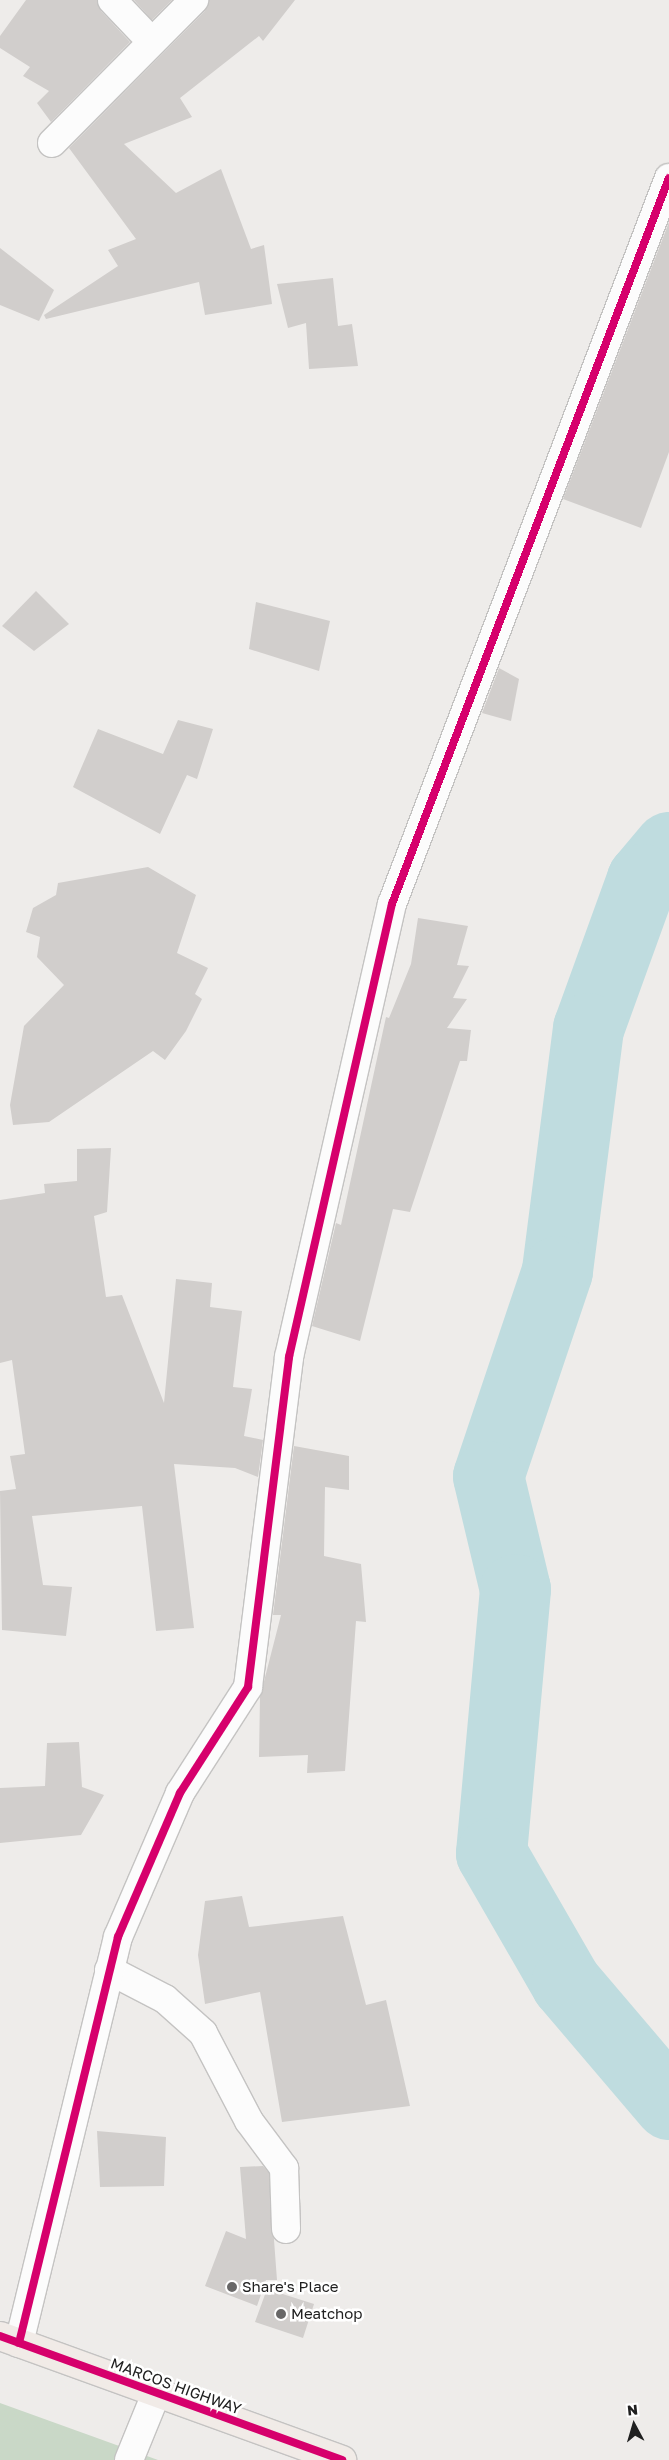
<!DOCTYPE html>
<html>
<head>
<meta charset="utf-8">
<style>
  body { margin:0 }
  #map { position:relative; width:669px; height:2460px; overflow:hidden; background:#eeecea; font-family:"Golos Text",sans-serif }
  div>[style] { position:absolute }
  .cemetery>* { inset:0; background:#c9d8c7 }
  .river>* { height:71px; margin:-35.5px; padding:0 35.5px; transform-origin:35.5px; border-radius:35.5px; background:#bfdcdf }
  .building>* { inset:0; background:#d1cecc }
  .roads { filter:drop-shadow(1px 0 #c4c3c2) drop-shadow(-1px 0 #c4c3c2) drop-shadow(0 1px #c4c3c2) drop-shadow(0 -1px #c4c3c2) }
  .minor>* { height:28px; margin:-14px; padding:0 14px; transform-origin:14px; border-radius:14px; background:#fcfcfc }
  .major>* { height:28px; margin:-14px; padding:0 14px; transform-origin:14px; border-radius:14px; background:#f1ebe7 }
  .cycleway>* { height:8px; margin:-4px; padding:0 4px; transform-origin:4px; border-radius:4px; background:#d6006c }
  .dots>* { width:14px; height:14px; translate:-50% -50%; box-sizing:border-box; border:2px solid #fff; border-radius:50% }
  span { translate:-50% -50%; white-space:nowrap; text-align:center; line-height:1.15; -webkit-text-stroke:5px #fff; paint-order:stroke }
  .poi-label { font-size:15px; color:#202020 }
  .left { translate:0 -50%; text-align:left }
  .street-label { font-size:15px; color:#202020 }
  .north { position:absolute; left:609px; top:2400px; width:50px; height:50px; -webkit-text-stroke:4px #fff; paint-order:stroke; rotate:354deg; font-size:14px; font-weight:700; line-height:20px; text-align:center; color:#202020 }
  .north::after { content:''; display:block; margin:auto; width:18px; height:22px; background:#202020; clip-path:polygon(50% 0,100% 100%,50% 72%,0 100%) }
</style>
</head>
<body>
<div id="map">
  <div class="cemetery">
    <i style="clip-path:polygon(0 2403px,158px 2460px,0 2460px)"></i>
  </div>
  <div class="river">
    <i style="left:669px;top:847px;width:42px;rotate:130.2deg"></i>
    <i style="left:642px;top:879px;width:158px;rotate:109.9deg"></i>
    <i style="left:588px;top:1028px;width:245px;rotate:97.3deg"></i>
    <i style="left:557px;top:1271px;width:216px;rotate:108.6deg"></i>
    <i style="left:488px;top:1476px;width:116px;rotate:76.6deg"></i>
    <i style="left:515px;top:1589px;width:265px;rotate:95.2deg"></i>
    <i style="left:491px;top:1853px;width:150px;rotate:60deg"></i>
    <i style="left:566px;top:1983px;width:159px;rotate:49.6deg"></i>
  </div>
  <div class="building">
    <i style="clip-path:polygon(26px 0,97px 0,101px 11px,130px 42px,51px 122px,37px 103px,49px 91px,23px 76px,30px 67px,0 48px,0 36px)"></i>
    <i style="clip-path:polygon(134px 0,172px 0,152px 20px)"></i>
    <i style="clip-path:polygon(209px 0,295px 0,263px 41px,259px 36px,180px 98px,192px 117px,124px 144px,176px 193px,221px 169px,251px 249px,264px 245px,272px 304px,205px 315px,199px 282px,46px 319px,44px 315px,118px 266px,108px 250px,136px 239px,69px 148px,205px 11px)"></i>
    <i style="clip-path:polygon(669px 222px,669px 452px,641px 528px,563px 499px)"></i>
    <i style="clip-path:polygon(0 248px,54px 290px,39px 321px,0 305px)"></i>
    <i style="clip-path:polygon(333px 278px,338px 326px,352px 324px,358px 366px,309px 369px,306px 323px,288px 328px,277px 284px)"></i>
    <i style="clip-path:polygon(36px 591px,69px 624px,34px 651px,2px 626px)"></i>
    <i style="clip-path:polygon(256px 602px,330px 621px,319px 671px,249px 649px)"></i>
    <i style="clip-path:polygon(499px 668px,519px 679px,511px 721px,482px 713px)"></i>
    <i style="clip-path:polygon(178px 720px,213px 729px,197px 779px,187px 775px,160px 834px,73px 787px,98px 729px,163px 754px)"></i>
    <i style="clip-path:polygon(148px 867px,196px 895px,177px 953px,208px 968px,195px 994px,202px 999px,186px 1031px,165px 1060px,153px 1051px,49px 1122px,13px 1125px,10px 1105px,24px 1026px,64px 985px,37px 957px,40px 937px,26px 932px,33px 908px,56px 895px,58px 883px)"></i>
    <i style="clip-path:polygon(418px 918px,468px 926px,457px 965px,469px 966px,453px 998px,467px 999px,447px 1028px,471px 1030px,467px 1061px,460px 1061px,410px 1212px,393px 1209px,360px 1341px,312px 1326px,336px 1223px,341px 1225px,386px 1017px,389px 1018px,411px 964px)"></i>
    <i style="clip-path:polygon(111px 1148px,107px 1212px,94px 1216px,106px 1297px,122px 1295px,164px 1403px,176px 1279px,212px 1283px,210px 1307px,242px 1311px,233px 1387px,252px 1389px,244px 1436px,263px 1440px,258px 1477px,235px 1468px,174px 1464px,194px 1628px,156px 1631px,142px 1506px,32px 1516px,43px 1585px,72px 1587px,66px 1636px,2px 1630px,0 1491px,16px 1489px,10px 1456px,25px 1454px,12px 1360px,0 1363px,0 1200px,45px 1193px,44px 1184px,77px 1181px,77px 1149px)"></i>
    <i style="clip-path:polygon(294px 1446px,349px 1456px,349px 1490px,325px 1487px,324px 1556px,361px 1564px,366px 1622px,356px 1621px,345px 1771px,307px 1773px,308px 1755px,259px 1757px,260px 1697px,281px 1615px,273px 1615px)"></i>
    <i style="clip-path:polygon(79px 1742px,82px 1787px,104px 1795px,81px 1835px,0 1843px,0 1788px,45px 1786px,47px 1743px)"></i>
    <i style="clip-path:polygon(242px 1896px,249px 1927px,343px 1916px,366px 2005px,386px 2000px,410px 2106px,282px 2122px,260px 1992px,205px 2004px,198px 1955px,205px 1901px)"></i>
    <i style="clip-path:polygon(97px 2131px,166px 2137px,164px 2186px,100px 2187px)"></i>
    <i style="clip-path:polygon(263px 2166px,269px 2173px,277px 2280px,266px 2280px,257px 2306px,205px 2286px,226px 2231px,246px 2239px,240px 2167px)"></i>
    <i style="clip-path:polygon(267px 2289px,314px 2304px,303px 2338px,255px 2322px)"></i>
  </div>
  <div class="roads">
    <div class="minor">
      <i style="left:112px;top:0;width:57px;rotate:46.4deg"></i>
      <i style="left:52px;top:143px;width:202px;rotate:-45.2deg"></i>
      <i style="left:109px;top:1970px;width:63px;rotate:27.4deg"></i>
      <i style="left:165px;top:1999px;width:51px;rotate:41.8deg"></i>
      <i style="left:203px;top:2033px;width:99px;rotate:62.4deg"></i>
      <i style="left:249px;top:2121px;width:59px;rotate:53.3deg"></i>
      <i style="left:284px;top:2168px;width:61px;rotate:88.1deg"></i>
      <i style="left:19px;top:2343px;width:418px;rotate:-76.3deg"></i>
      <i style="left:118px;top:1937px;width:157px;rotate:-66.7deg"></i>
      <i style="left:180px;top:1793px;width:126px;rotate:-57.3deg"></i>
      <i style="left:248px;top:1687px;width:333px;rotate:-82.9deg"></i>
      <i style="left:289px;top:1357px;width:465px;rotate:-77.2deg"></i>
      <i style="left:392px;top:904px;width:777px;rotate:-69.12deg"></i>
      <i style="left:129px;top:2460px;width:71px;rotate:-67.8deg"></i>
    </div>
    <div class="major">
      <i style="left:0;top:2336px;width:364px;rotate:19.9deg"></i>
    </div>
  </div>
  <div class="cycleway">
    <i style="left:0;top:2336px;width:364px;rotate:19.9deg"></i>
    <i style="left:19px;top:2343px;width:418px;rotate:-76.3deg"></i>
    <i style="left:118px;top:1937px;width:157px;rotate:-66.7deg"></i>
    <i style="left:180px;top:1793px;width:126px;rotate:-57.3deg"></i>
    <i style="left:248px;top:1687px;width:333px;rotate:-82.9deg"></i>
    <i style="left:289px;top:1357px;width:465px;rotate:-77.2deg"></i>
    <i style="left:392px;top:904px;width:777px;rotate:-69.12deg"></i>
  </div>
  <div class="dots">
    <i style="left:232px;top:2287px;background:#686767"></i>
    <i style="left:281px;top:2314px;background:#686767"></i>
  </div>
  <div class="poi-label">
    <span class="left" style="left:242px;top:2287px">Share's Place</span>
    <span class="left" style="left:291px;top:2314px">Meatchop</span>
  </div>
  <div class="street-label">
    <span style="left:176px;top:2386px;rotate:20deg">MARCOS HIGHWAY</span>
  </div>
  <div class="north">N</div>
</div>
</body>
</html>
